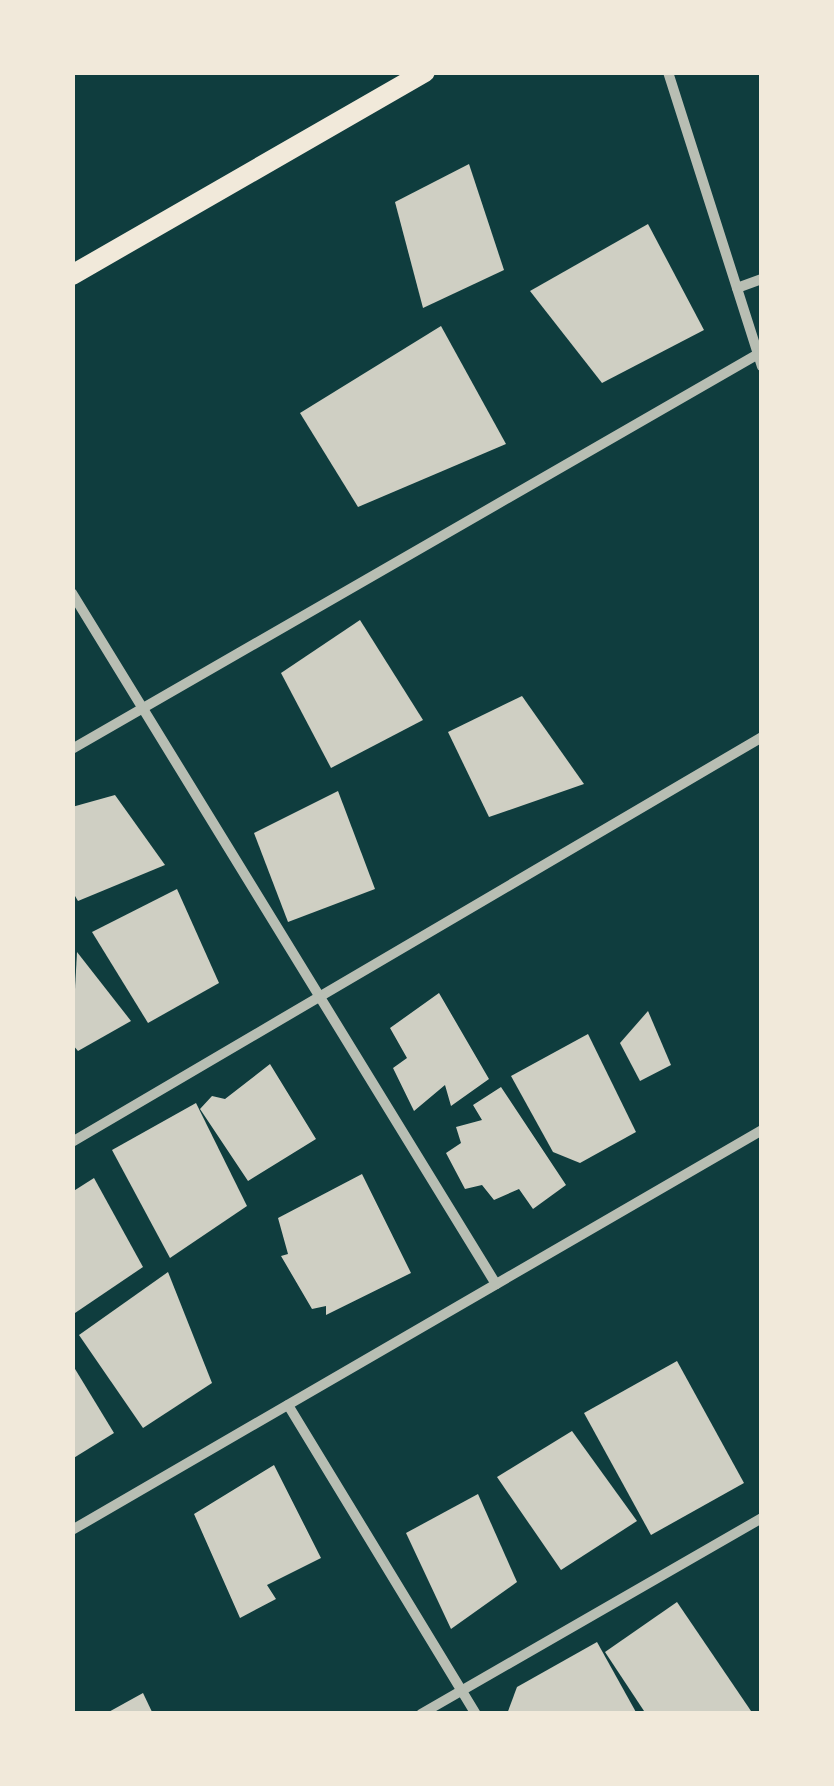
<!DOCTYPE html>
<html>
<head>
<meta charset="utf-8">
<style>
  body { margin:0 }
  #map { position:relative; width:834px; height:1786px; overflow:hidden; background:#0f3d3e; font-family:Arial,sans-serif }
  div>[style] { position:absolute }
  .building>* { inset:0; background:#cfcfc3 }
  .minor>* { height:10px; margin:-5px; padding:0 5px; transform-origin:5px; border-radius:5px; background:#b8beb3 }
  .secondary>* { height:20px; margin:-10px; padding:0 10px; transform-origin:10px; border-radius:10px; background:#f1e9da }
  span { translate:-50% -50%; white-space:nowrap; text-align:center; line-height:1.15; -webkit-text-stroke:8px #f1e9da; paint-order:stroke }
  .frame { position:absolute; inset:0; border:75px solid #f1e9da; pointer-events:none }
</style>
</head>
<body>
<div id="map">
  <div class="building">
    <i style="clip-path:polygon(469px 164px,504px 270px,423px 308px,395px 202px)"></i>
    <i style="clip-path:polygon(648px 224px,704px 330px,602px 383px,530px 291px)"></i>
    <i style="clip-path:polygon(441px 326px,506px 444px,358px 507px,300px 413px)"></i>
    <i style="clip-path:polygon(360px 620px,423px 720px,331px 768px,281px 673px)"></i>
    <i style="clip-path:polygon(522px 696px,584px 784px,489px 817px,448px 732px)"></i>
    <i style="clip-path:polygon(338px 791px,375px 889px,288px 922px,254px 833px)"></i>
    <i style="clip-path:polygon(115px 795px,165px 865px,78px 901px,72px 891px,72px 807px)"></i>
    <i style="clip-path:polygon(177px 889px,219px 983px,148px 1023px,92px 932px)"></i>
    <i style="clip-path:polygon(77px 952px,131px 1021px,78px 1051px,72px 1044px)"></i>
    <i style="clip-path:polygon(439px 993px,489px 1079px,451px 1106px,445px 1085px,414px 1111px,393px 1068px,407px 1058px,390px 1028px)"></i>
    <i style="clip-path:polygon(648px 1011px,671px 1065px,640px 1081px,620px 1043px)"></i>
    <i style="clip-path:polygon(588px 1034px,636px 1132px,580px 1163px,553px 1152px,511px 1076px)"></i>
    <i style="clip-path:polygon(270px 1064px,316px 1139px,248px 1181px,200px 1109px,212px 1096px,225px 1099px)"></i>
    <i style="clip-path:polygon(501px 1087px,566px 1185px,533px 1209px,519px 1189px,494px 1200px,482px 1185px,465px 1189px,446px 1153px,461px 1143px,456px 1127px,482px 1120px,473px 1105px)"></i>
    <i style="clip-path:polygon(196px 1103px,247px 1206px,170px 1258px,112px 1150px)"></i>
    <i style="clip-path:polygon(362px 1174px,411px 1273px,326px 1315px,326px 1306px,312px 1309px,281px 1256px,288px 1254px,278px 1218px)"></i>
    <i style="clip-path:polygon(94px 1178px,143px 1267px,75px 1313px,72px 1192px)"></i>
    <i style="clip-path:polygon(168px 1272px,212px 1383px,143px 1428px,79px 1335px)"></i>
    <i style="clip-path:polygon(677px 1361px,744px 1483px,651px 1535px,584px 1413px)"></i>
    <i style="clip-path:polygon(72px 1364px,114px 1433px,72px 1459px)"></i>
    <i style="clip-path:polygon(572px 1431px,637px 1521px,561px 1570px,497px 1477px)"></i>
    <i style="clip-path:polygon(274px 1465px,321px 1558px,267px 1585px,276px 1599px,240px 1618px,194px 1514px)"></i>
    <i style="clip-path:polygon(478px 1494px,517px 1582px,451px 1629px,406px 1533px)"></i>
    <i style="clip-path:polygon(677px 1602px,751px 1711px,748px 1714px,646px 1714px,605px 1652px)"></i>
    <i style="clip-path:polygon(597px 1642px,637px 1714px,507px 1714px,517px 1687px)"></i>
    <i style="clip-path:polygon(143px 1693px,153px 1714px,105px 1714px)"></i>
  </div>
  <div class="minor">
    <i style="left:668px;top:72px;width:309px;rotate:72.3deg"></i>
    <i style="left:737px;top:288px;width:27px;rotate:-20deg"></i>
    <i style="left:72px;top:593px;width:811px;rotate:58.47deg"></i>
    <i style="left:72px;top:749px;width:792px;rotate:-29.93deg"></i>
    <i style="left:72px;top:1142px;width:800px;rotate:-30.41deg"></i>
    <i style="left:288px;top:1405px;width:362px;rotate:58.7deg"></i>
    <i style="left:72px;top:1530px;width:798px;rotate:-30.1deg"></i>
    <i style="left:421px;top:1714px;width:393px;rotate:-29.9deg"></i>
  </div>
  <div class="secondary">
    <i style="left:72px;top:275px;width:407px;rotate:-29.9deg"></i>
  </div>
  <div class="frame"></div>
</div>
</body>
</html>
